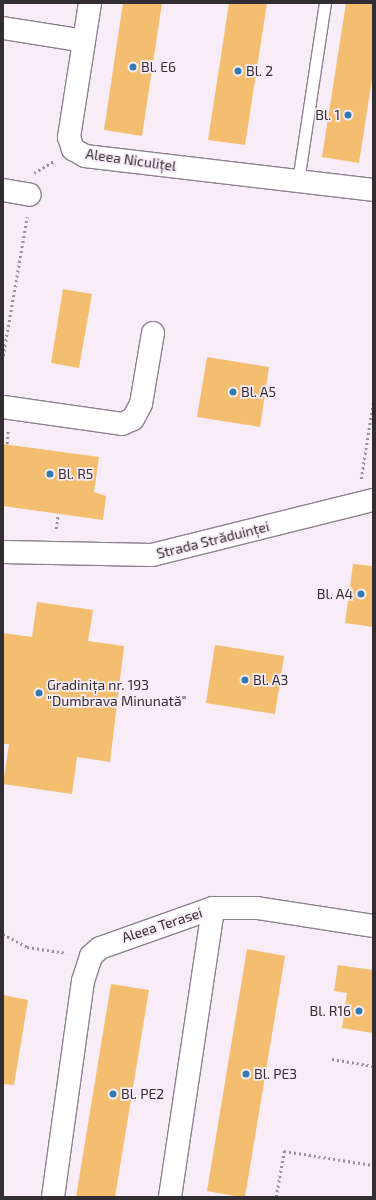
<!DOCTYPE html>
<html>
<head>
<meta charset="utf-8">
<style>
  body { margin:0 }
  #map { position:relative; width:376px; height:1200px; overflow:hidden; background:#f8edf7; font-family:"Exo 2",sans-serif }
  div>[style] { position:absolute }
  .building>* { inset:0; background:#f3be70 }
  .path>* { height:2.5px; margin-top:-1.25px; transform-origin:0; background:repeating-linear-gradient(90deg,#9a9299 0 2px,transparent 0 5px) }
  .roads { filter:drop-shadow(1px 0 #8c828b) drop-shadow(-1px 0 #8c828b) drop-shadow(0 1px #8c828b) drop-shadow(0 -1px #8c828b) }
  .lane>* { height:11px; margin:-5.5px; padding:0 5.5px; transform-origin:5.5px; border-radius:5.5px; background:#fff }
  .street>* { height:22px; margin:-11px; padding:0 11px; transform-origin:11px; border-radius:11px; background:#fff }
  .dots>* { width:11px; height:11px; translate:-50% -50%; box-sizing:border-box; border:2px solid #f8edf7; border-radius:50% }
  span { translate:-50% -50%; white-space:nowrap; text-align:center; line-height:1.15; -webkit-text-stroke:3.5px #f8edf7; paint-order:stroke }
  .poi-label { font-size:14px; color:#312d31 }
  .left { translate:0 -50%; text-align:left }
  .right { translate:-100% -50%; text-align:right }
  .street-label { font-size:14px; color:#312d31 }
  .frame { position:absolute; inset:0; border:4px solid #312d31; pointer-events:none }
</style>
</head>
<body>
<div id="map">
  <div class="building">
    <i style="clip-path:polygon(123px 3px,162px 3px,142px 136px,104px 130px)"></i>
    <i style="clip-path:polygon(229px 3px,267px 3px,245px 145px,208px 140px)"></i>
    <i style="clip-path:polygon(346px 3px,373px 3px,373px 73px,359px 163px,322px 157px)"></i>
    <i style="clip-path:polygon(63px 289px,92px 294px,79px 368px,51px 363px)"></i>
    <i style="clip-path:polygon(207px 357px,269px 367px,260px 427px,197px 417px)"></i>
    <i style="clip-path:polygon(3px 444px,99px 457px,94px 492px,106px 496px,103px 520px,3px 506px)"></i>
    <i style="clip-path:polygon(353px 564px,373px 566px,373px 627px,345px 623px)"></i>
    <i style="clip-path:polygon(37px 602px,93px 610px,88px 641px,124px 646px,110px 762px,77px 757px,72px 794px,3px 784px,9px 744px,3px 744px,3px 633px,32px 637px)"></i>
    <i style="clip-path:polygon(215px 645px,284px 656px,275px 714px,206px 703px)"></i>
    <i style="clip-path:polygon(247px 949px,285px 956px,245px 1197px,240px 1197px,207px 1191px)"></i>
    <i style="clip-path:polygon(338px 965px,373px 970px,373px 1033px,342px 1028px,347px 993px,334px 991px)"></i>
    <i style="clip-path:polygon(111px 984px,149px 990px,115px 1197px,76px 1197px)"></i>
    <i style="clip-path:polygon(3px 995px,28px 1000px,14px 1085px,3px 1084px)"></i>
  </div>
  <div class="path">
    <i style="left:34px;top:173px;width:23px;rotate:-31deg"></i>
    <i style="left:3px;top:356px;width:141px;rotate:-80.2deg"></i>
    <i style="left:7px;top:444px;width:13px;rotate:-86deg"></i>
    <i style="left:361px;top:479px;width:77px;rotate:-81deg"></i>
    <i style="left:56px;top:529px;width:15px;rotate:-82deg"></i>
    <i style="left:3px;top:934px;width:27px;rotate:28deg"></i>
    <i style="left:27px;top:947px;width:40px;rotate:8.5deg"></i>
    <i style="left:332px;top:1059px;width:42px;rotate:9.7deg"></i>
    <i style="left:276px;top:1197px;width:47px;rotate:-80.1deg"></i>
    <i style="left:284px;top:1151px;width:90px;rotate:8.9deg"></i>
  </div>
  <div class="roads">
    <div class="lane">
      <i style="left:298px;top:181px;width:180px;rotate:-81.4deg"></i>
    </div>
    <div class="street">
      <i style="left:90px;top:3px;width:136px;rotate:98.9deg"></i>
      <i style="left:69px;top:137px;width:13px;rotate:72deg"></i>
      <i style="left:73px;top:149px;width:14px;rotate:30deg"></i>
      <i style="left:85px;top:156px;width:290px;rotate:6.7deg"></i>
      <i style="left:3px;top:28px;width:82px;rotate:9.1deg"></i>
      <i style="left:3px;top:190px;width:27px;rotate:10deg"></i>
      <i style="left:3px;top:407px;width:120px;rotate:8.1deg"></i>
      <i style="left:122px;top:424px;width:12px;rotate:-24deg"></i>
      <i style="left:133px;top:419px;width:17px;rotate:-62deg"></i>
      <i style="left:141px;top:404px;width:72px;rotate:-80.4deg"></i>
      <i style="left:3px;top:552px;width:149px;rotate:1.2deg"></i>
      <i style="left:152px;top:555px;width:228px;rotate:-14deg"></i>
      <i style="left:53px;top:1197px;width:218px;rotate:-82.1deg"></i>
      <i style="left:83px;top:981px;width:26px;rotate:-72deg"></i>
      <i style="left:91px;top:956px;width:12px;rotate:-42deg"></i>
      <i style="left:100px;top:948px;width:120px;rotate:-19.5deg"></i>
      <i style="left:213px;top:908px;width:44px"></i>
      <i style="left:257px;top:908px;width:117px;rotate:8.8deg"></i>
      <i style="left:170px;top:1197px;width:292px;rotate:-81.5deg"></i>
    </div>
  </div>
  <div class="dots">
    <i style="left:133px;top:67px;background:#337baf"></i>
    <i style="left:238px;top:71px;background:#337baf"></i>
    <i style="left:348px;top:115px;background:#337baf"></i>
    <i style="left:233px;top:392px;background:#337baf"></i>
    <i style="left:50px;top:474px;background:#337baf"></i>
    <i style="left:361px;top:594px;background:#337baf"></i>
    <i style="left:245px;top:680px;background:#337baf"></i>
    <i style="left:39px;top:693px;background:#337baf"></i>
    <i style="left:359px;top:1011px;background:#337baf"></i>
    <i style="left:246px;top:1074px;background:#337baf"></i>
    <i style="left:113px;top:1094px;background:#337baf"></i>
  </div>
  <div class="poi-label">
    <span class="left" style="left:141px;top:67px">Bl. E6</span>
    <span class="left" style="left:246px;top:71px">Bl. 2</span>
    <span class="right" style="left:340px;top:115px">Bl. 1</span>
    <span class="left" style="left:241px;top:392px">Bl. A5</span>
    <span class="left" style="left:58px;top:474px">Bl. R5</span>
    <span class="right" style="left:353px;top:594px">Bl. A4</span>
    <span class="left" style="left:253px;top:680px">Bl. A3</span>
    <span class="left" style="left:47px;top:693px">Gradinița nr. 193<br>"Dumbrava Minunată"</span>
    <span class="right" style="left:351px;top:1011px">Bl. R16</span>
    <span class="left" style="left:254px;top:1074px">Bl. PE3</span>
    <span class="left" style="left:121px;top:1094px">Bl. PE2</span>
  </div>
  <div class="street-label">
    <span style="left:131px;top:160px;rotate:8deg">Aleea Niculițel</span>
    <span style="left:213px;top:540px;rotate:-14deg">Strada Străduinței</span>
    <span style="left:162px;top:925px;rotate:-18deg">Aleea Terasei</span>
  </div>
  <div class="frame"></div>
</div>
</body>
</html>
